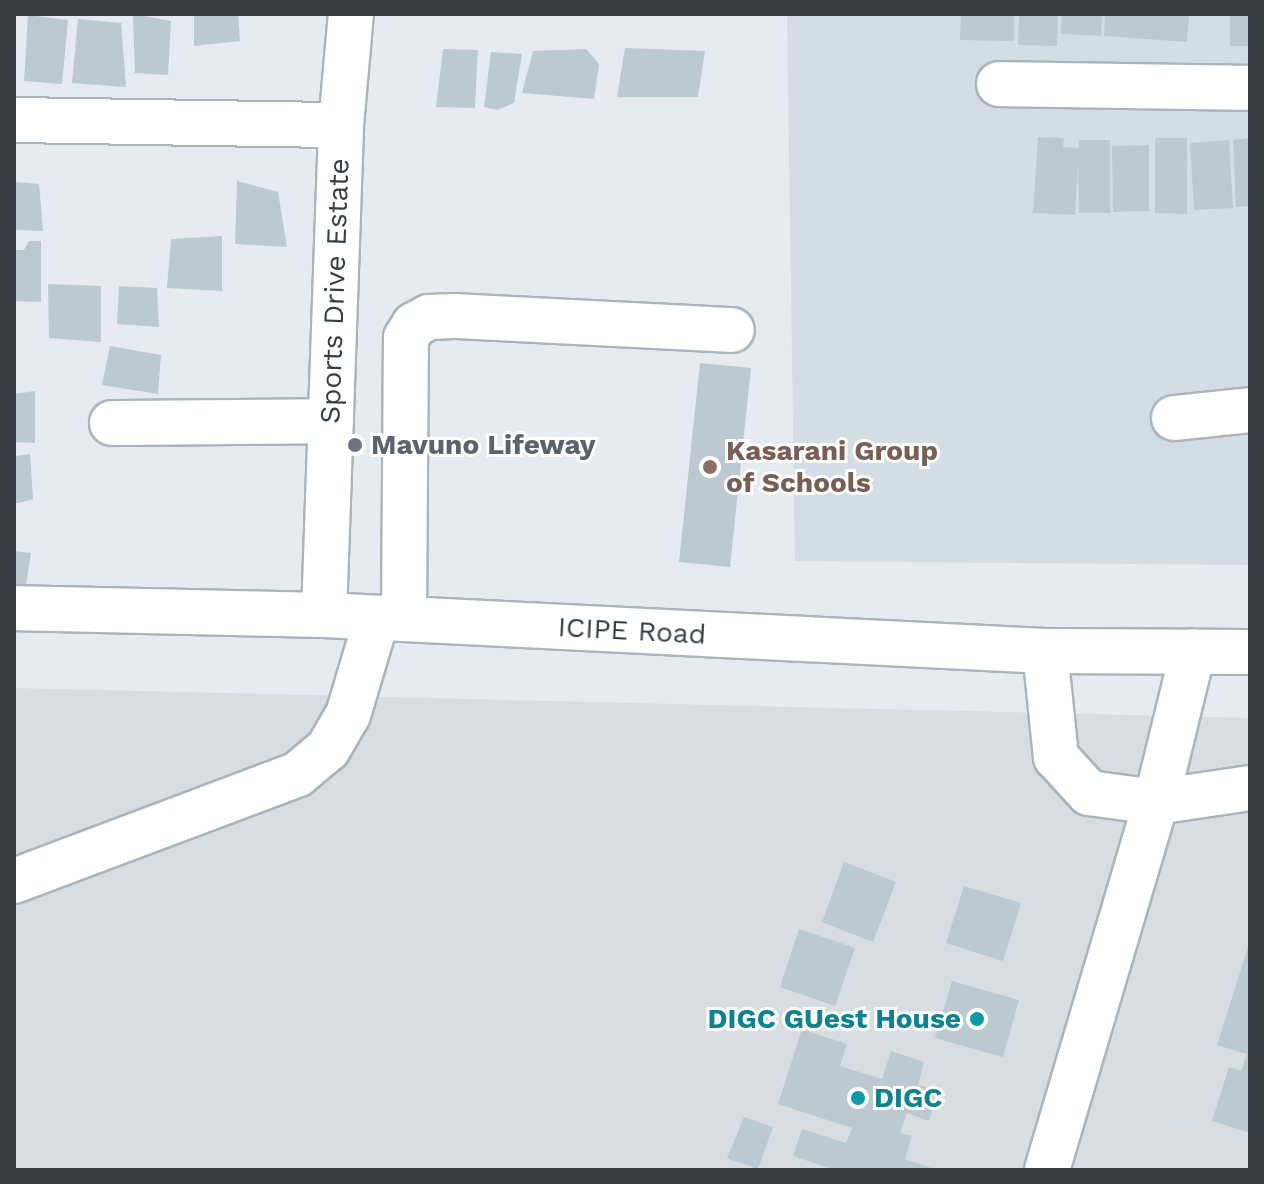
<!DOCTYPE html>
<html>
<head>
<meta charset="utf-8">
<style>
  body { margin:0 }
  #map { position:relative; width:1264px; height:1184px; overflow:hidden; background:#e5ebf0; font-family:"Work Sans",sans-serif }
  div>[style] { position:absolute }
  .residential>* { inset:0; background:#d4dde4 }
  .industrial>* { inset:0; background:#d7dde0 }
  .parking>* { inset:0; background:#dadddf }
  .building>* { inset:0; background:#bcc9d1 }
  .roads { filter:drop-shadow(2px 0 #a9b4bb) drop-shadow(-2px 0 #a9b4bb) drop-shadow(0 2px #a9b4bb) drop-shadow(0 -2px #a9b4bb) }
  .minor>* { height:44px; margin:-22px; padding:0 22px; transform-origin:22px; border-radius:22px; background:#fff }
  .dots>* { width:22px; height:22px; translate:-50% -50%; box-sizing:border-box; border:4px solid #fff; border-radius:50% }
  span { translate:-50% -50%; white-space:nowrap; text-align:center; line-height:1.15; -webkit-text-stroke:6px #fff; paint-order:stroke }
  .street-label { font-size:28px; color:#363e42 }
  .worship-label { font-size:28px; color:#5b616d; font-weight:700 }
  .left { translate:0 -50%; text-align:left }
  .education-label { font-size:28px; color:#785e54; font-weight:700 }
  .culture-label { font-size:28px; color:#0d838f; font-weight:700 }
  .right { translate:-100% -50%; text-align:right }
  .frame { position:absolute; inset:0; border:16px solid #363e42; pointer-events:none }
</style>
</head>
<body>
<div id="map">
  <div class="residential">
    <i style="clip-path:polygon(787px 14px,1250px 14px,1250px 565px,795px 561px)"></i>
  </div>
  <div class="industrial">
    <i style="clip-path:polygon(14px 688px,1250px 718px,1250px 1170px,14px 1170px)"></i>
  </div>
  <div class="parking">
    <i style="clip-path:polygon(1141px 1114px,1250px 1149px,1250px 1170px,1123px 1170px)"></i>
  </div>
  <div class="building">
    <i style="clip-path:polygon(133px 14px,171px 21px,168px 75px,135px 73px)"></i>
    <i style="clip-path:polygon(194px 14px,238px 14px,240px 41px,194px 46px)"></i>
    <i style="clip-path:polygon(961px 14px,1014px 14px,1014px 41px,960px 40px)"></i>
    <i style="clip-path:polygon(1019px 14px,1058px 14px,1057px 46px,1018px 45px)"></i>
    <i style="clip-path:polygon(1062px 14px,1102px 14px,1101px 36px,1061px 34px)"></i>
    <i style="clip-path:polygon(1105px 14px,1189px 14px,1187px 42px,1104px 36px)"></i>
    <i style="clip-path:polygon(1230px 14px,1250px 14px,1250px 46px,1230px 46px)"></i>
    <i style="clip-path:polygon(28px 15px,68px 20px,62px 84px,24px 81px)"></i>
    <i style="clip-path:polygon(78px 19px,121px 23px,126px 87px,72px 83px)"></i>
    <i style="clip-path:polygon(625px 48px,705px 51px,698px 97px,617px 97px)"></i>
    <i style="clip-path:polygon(443px 49px,478px 50px,475px 108px,436px 107px)"></i>
    <i style="clip-path:polygon(586px 49px,599px 64px,594px 99px,522px 93px,533px 51px)"></i>
    <i style="clip-path:polygon(491px 52px,522px 54px,514px 103px,497px 110px,484px 107px)"></i>
    <i style="clip-path:polygon(1038px 137px,1064px 138px,1063px 147px,1079px 148px,1079px 140px,1110px 140px,1110px 213px,1079px 213px,1078px 163px,1075px 215px,1033px 213px)"></i>
    <i style="clip-path:polygon(1155px 138px,1187px 138px,1187px 214px,1155px 213px)"></i>
    <i style="clip-path:polygon(1250px 138px,1250px 206px,1236px 207px,1233px 140px)"></i>
    <i style="clip-path:polygon(1229px 140px,1233px 208px,1194px 210px,1190px 143px)"></i>
    <i style="clip-path:polygon(1149px 145px,1149px 211px,1113px 212px,1112px 146px)"></i>
    <i style="clip-path:polygon(237px 181px,278px 192px,287px 247px,235px 244px)"></i>
    <i style="clip-path:polygon(14px 182px,39px 184px,43px 231px,14px 230px)"></i>
    <i style="clip-path:polygon(222px 236px,222px 291px,167px 288px,171px 239px)"></i>
    <i style="clip-path:polygon(29px 241px,41px 241px,41px 302px,14px 301px,14px 250px,24px 250px)"></i>
    <i style="clip-path:polygon(48px 284px,101px 286px,101px 342px,49px 338px)"></i>
    <i style="clip-path:polygon(119px 286px,157px 288px,159px 327px,117px 324px)"></i>
    <i style="clip-path:polygon(110px 346px,161px 355px,158px 394px,102px 385px)"></i>
    <i style="clip-path:polygon(700px 363px,751px 368px,730px 567px,679px 562px)"></i>
    <i style="clip-path:polygon(35px 391px,35px 443px,14px 442px,14px 394px)"></i>
    <i style="clip-path:polygon(30px 454px,33px 499px,14px 504px,14px 456px)"></i>
    <i style="clip-path:polygon(14px 551px,31px 553px,24px 598px,14px 598px)"></i>
    <i style="clip-path:polygon(844px 862px,896px 882px,873px 942px,822px 922px)"></i>
    <i style="clip-path:polygon(964px 886px,1021px 903px,1003px 961px,946px 943px)"></i>
    <i style="clip-path:polygon(799px 929px,855px 948px,835px 1006px,780px 987px)"></i>
    <i style="clip-path:polygon(1249px 944px,1250px 944px,1250px 1133px,1212px 1121px,1229px 1067px,1241px 1071px,1247px 1054px,1217px 1045px)"></i>
    <i style="clip-path:polygon(952px 981px,1019px 1000px,1003px 1057px,935px 1038px)"></i>
    <i style="clip-path:polygon(802px 1029px,847px 1044px,840px 1066px,882px 1079px,891px 1051px,924px 1062px,918px 1085px,938px 1091px,929px 1121px,907px 1113px,900px 1133px,912px 1136px,905px 1159px,937px 1170px,835px 1170px,793px 1156px,802px 1129px,846px 1143px,852px 1128px,778px 1104px)"></i>
    <i style="clip-path:polygon(744px 1117px,773px 1127px,758px 1169px,727px 1158px)"></i>
  </div>
  <div class="roads">
    <div class="minor">
      <i style="left:999px;top:84px;width:251px;rotate:0.9deg"></i>
      <i style="left:14px;top:120px;width:327px;rotate:0.9deg"></i>
      <i style="left:1174px;top:418px;width:76px;rotate:-6deg"></i>
      <i style="left:112px;top:423px;width:219px;rotate:-0.5deg"></i>
      <i style="left:14px;top:608px;width:310px;rotate:1.3deg"></i>
      <i style="left:324px;top:615px;width:722px;rotate:2.86deg"></i>
      <i style="left:1045px;top:651px;width:205px;rotate:0.3deg"></i>
      <i style="left:324px;top:615px;width:490px;rotate:-88deg"></i>
      <i style="left:341px;top:125px;width:111px;rotate:-84.9deg"></i>
      <i style="left:404px;top:619px;width:281px;rotate:-89.6deg"></i>
      <i style="left:406px;top:338px;width:15px;rotate:-58deg"></i>
      <i style="left:414px;top:325px;width:17px;rotate:-28deg"></i>
      <i style="left:429px;top:317px;width:26px;rotate:-2deg"></i>
      <i style="left:455px;top:316px;width:277px;rotate:2.9deg"></i>
      <i style="left:1045px;top:651px;width:107px;rotate:84.1deg"></i>
      <i style="left:1056px;top:757px;width:49px;rotate:47.5deg"></i>
      <i style="left:1089px;top:793px;width:68px;rotate:7.7deg"></i>
      <i style="left:1156px;top:802px;width:95px;rotate:-8.5deg"></i>
      <i style="left:14px;top:881px;width:303px;rotate:-20.6deg"></i>
      <i style="left:298px;top:774px;width:39px;rotate:-40deg"></i>
      <i style="left:328px;top:749px;width:39px;rotate:-60deg"></i>
      <i style="left:348px;top:715px;width:101px;rotate:-73.4deg"></i>
      <i style="left:1047px;top:1170px;width:384px;rotate:-73.5deg"></i>
      <i style="left:1156px;top:802px;width:155px;rotate:-76.2deg"></i>
    </div>
  </div>
  <div class="dots">
    <i style="left:355px;top:445px;background:#6b7280"></i>
    <i style="left:710px;top:467px;background:#8d6e63"></i>
    <i style="left:977px;top:1019px;background:#0f9aa8"></i>
    <i style="left:858px;top:1098px;background:#0f9aa8"></i>
  </div>
  <div class="street-label">
    <span style="left:335px;top:291px;rotate:-88deg">Sports Drive Estate</span>
    <span style="left:632px;top:631px;rotate:3deg">ICIPE Road</span>
  </div>
  <div class="worship-label">
    <span class="left" style="left:371px;top:445px">Mavuno Lifeway</span>
  </div>
  <div class="education-label">
    <span class="left" style="left:726px;top:467px">Kasarani Group<br>of Schools</span>
  </div>
  <div class="culture-label">
    <span class="right" style="left:961px;top:1019px">DIGC GUest House</span>
    <span class="left" style="left:874px;top:1098px">DIGC</span>
  </div>
  <div class="frame"></div>
</div>
</body>
</html>
